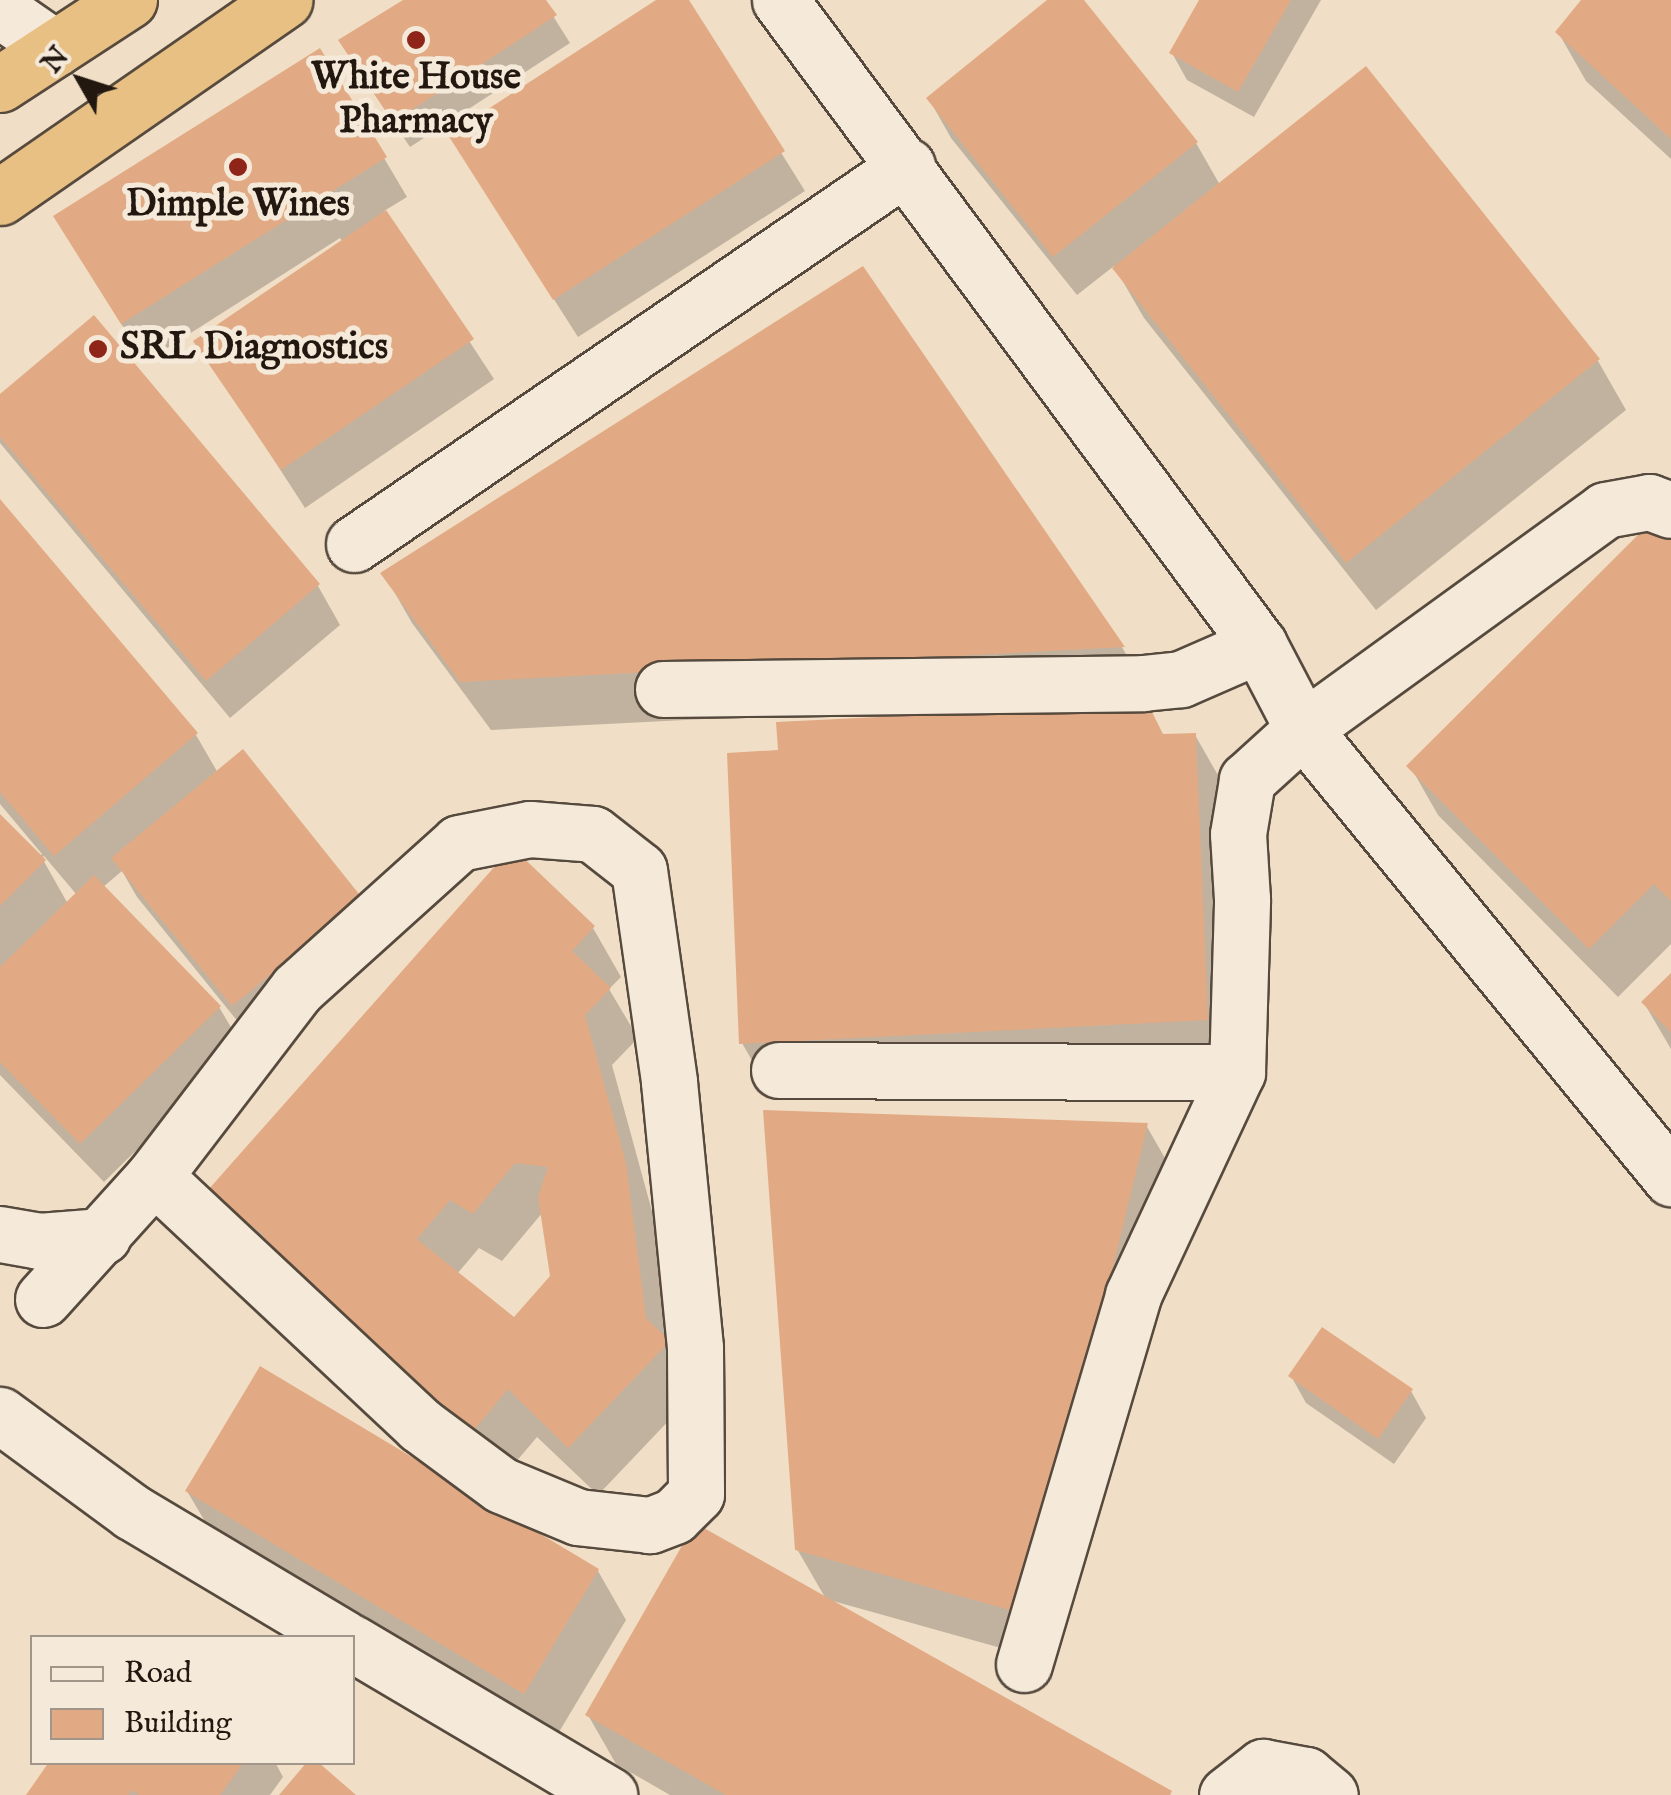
<!DOCTYPE html>
<html>
<head>
<meta charset="utf-8">
<style>
  body { margin:0 }
  #map { position:relative; width:1671px; height:1795px; overflow:hidden; background:#f0dfc6; font-family:"IM FELL English",serif }
  div>[style] { position:absolute }
  .shadow>* { inset:0; background:#0003 }
  .building>* { inset:0; background:#e2aa84 }
  .roads { filter:drop-shadow(2px 0 #564a3e) drop-shadow(-2px 0 #564a3e) drop-shadow(0 2px #564a3e) drop-shadow(0 -2px #564a3e) }
  .minor>* { height:55px; margin:-27.5px; padding:0 27.5px; transform-origin:27.5px; border-radius:27.5px; background:#f5eada }
  .highway>* { height:55px; margin:-27.5px; padding:0 27.5px; transform-origin:27.5px; border-radius:27.5px; background:#e8c083 }
  .dots>* { width:28px; height:28px; translate:-50% -50%; box-sizing:border-box; border:5px solid #f5eada; border-radius:50% }
  span { translate:-50% -50%; white-space:nowrap; text-align:center; line-height:1.15; -webkit-text-stroke:10px #f5eada; paint-order:stroke }
  .poi-label { font-size:38px; color:#221810; font-weight:700 }
  .left { translate:0 -50%; text-align:left }
  .legend { position:absolute; left:30px; top:1635px; width:325px; height:130px; box-sizing:border-box; background:#f5eada; border:2px solid #a19689; margin:0; padding:12px 18px; list-style:none; font-size:30px; color:#221810 }
  .legend li { display:flex; align-items:center; gap:20px; height:50px }
  .legend b { width:50px; border:2px solid #a19689 }
  .north { position:absolute; left:30px; top:30px; width:100px; height:100px; -webkit-text-stroke:8px #f5eada; paint-order:stroke; rotate:309deg; font-size:28px; font-weight:700; line-height:40px; text-align:center; color:#221810 }
  .north::after { content:''; display:block; margin:auto; width:35px; height:45px; background:#221810; clip-path:polygon(50% 0,100% 100%,50% 72%,0 100%) }
</style>
</head>
<body>
<div id="map">
  <div class="shadow">
    <i style="clip-path:polygon(408px 0,543px 0,570px 43px,410px 147px,357px 68px)"></i>
    <i style="clip-path:polygon(661px 0,686px 0,805px 191px,578px 337px,474px 174px)"></i>
    <i style="clip-path:polygon(1051px 0,1081px 0,1196px 143px,1220px 185px,1598px 361px,1626px 410px,1376px 610px,1144px 318px,1114px 266px,1077px 295px,951px 138px,929px 99px)"></i>
    <i style="clip-path:polygon(1202px 0,1321px 0,1254px 117px,1187px 80px,1172px 53px)"></i>
    <i style="clip-path:polygon(1585px 0,1671px 0,1671px 159px,1586px 81px,1558px 32px)"></i>
    <i style="clip-path:polygon(384px 158px,407px 197px,384px 211px,494px 379px,305px 508px,197px 341px,343px 242px,340px 238px,145px 362px,79px 256px)"></i>
    <i style="clip-path:polygon(863px 269px,1123px 649px,1151px 696px,491px 730px,412px 623px,384px 574px)"></i>
    <i style="clip-path:polygon(93px 318px,318px 586px,340px 625px,230px 718px,0 443px,0 397px)"></i>
    <i style="clip-path:polygon(evenodd,0 503px,196px 735px,218px 773px,361px 900px,256px 1044px,137px 897px,122px 871px,103px 887px,219px 1007px,242px 1046px,104px 1182px,0 1075px,0 817px,39px 857px,42px 854px,0 804px,0 503px,44px 856px,77px 895px,68px 904px,42px 858px,44px 856px)"></i>
    <i style="clip-path:polygon(1671px 536px,1671px 944px,1618px 997px,1438px 815px,1410px 766px)"></i>
    <i style="clip-path:polygon(1195px 735px,1223px 784px,1235px 1069px,770px 1092px,742px 1043px,1164px 736px)"></i>
    <i style="clip-path:polygon(evenodd,593px 928px,621px 977px,609px 989px,638px 1038px,612px 1065px,653px 1215px,670px 1346px,696px 1392px,598px 1495px,537px 1437px,499px 1482px,240px 1239px,211px 1190px,593px 928px,543px 1212px,552px 1277px,514px 1321px,457px 1274px,479px 1248px,502px 1261px,543px 1212px)"></i>
    <i style="clip-path:polygon(1671px 976px,1671px 1049px,1644px 1003px)"></i>
    <i style="clip-path:polygon(1146px 1125px,1174px 1174px,1055px 1663px,833px 1601px,1171px 1795px,670px 1795px,616px 1764px,588px 1715px,826px 1599px,797px 1549px)"></i>
    <i style="clip-path:polygon(1291px 1376px,1411px 1391px,1426px 1418px,1394px 1464px,1306px 1403px)"></i>
    <i style="clip-path:polygon(187px 1491px,598px 1571px,626px 1620px,553px 1742px,216px 1540px)"></i>
    <i style="clip-path:polygon(52px 1762px,275px 1762px,283px 1777px,270px 1795px,29px 1795px)"></i>
  </div>
  <div class="building">
    <i style="clip-path:polygon(403px 0,546px 0,557px 15px,393px 122px,338px 40px)"></i>
    <i style="clip-path:polygon(656px 0,689px 0,785px 151px,553px 300px,448px 135px)"></i>
    <i style="clip-path:polygon(1047px 0,1084px 0,1198px 142px,1053px 257px,926px 98px)"></i>
    <i style="clip-path:polygon(1199px 0,1291px 0,1238px 92px,1169px 53px)"></i>
    <i style="clip-path:polygon(1581px 0,1671px 0,1671px 139px,1555px 32px)"></i>
    <i style="clip-path:polygon(320px 48px,387px 157px,121px 324px,53px 216px)"></i>
    <i style="clip-path:polygon(1366px 66px,1600px 359px,1346px 563px,1112px 268px)"></i>
    <i style="clip-path:polygon(386px 210px,474px 339px,281px 470px,193px 341px)"></i>
    <i style="clip-path:polygon(863px 266px,1125px 647px,460px 682px,380px 573px)"></i>
    <i style="clip-path:polygon(94px 315px,320px 584px,206px 681px,0 437px,0 394px)"></i>
    <i style="clip-path:polygon(0 499px,198px 733px,54px 856px,0 792px)"></i>
    <i style="clip-path:polygon(1656px 517px,1671px 532px,1671px 901px,1654px 884px,1589px 949px,1406px 766px)"></i>
    <i style="clip-path:polygon(1148px 704px,1163px 734px,1196px 733px,1208px 1020px,739px 1044px,727px 753px,778px 750px,776px 722px)"></i>
    <i style="clip-path:polygon(243px 749px,363px 899px,232px 1006px,111px 858px)"></i>
    <i style="clip-path:polygon(0 814px,46px 860px,0 906px)"></i>
    <i style="clip-path:polygon(evenodd,512px 847px,595px 926px,572px 951px,611px 988px,585px 1015px,626px 1163px,646px 1318px,670px 1341px,568px 1448px,508px 1389px,470px 1435px,254px 1244px,263px 1235px,208px 1190px,512px 847px,515px 1163px,548px 1167px,538px 1197px,550px 1276px,514px 1317px,417px 1239px,450px 1200px,473px 1214px,515px 1163px)"></i>
    <i style="clip-path:polygon(94px 875px,221px 1006px,80px 1144px,0 1062px,0 967px)"></i>
    <i style="clip-path:polygon(1671px 973px,1671px 1032px,1641px 1002px)"></i>
    <i style="clip-path:polygon(763px 1110px,1148px 1123px,1028px 1615px,795px 1550px)"></i>
    <i style="clip-path:polygon(1322px 1327px,1413px 1389px,1378px 1439px,1288px 1376px)"></i>
    <i style="clip-path:polygon(260px 1366px,599px 1569px,524px 1694px,185px 1491px)"></i>
    <i style="clip-path:polygon(695px 1523px,1172px 1791px,1170px 1795px,726px 1795px,585px 1715px)"></i>
    <i style="clip-path:polygon(49px 1762px,244px 1762px,220px 1795px,139px 1795px,132px 1790px,128px 1795px,26px 1795px)"></i>
    <i style="clip-path:polygon(307px 1762px,318px 1762px,356px 1795px,279px 1795px)"></i>
  </div>
  <div class="roads">
    <div class="minor">
      <i style="left:780px;top:0;width:803px;rotate:53.4deg"></i>
      <i style="left:1259px;top:645px;width:95px;rotate:62.4deg"></i>
      <i style="left:1303px;top:729px;width:581px;rotate:50.66deg"></i>
      <i style="left:0;top:10px;width:67px;rotate:34.6deg"></i>
      <i style="left:354px;top:544px;width:670px;rotate:-34.35deg"></i>
      <i style="left:663px;top:689px;width:480px;rotate:-0.7deg"></i>
      <i style="left:1143px;top:683px;width:38px;rotate:-6deg"></i>
      <i style="left:1181px;top:679px;width:85px;rotate:-23.6deg"></i>
      <i style="left:779px;top:1070px;width:458px;rotate:0.3deg"></i>
      <i style="left:0;top:1234px;width:40px;rotate:10deg"></i>
      <i style="left:39px;top:1241px;width:64px;rotate:-4.5deg"></i>
      <i style="left:43px;top:1299px;width:166px;rotate:-47.9deg"></i>
      <i style="left:154px;top:1176px;width:235px;rotate:-52.6deg"></i>
      <i style="left:297px;top:989px;width:218px;rotate:-42deg"></i>
      <i style="left:459px;top:843px;width:72px;rotate:-11.2deg"></i>
      <i style="left:530px;top:829px;width:63px;rotate:4.5deg"></i>
      <i style="left:593px;top:834px;width:58px;rotate:38deg"></i>
      <i style="left:639px;top:870px;width:214px;rotate:81.9deg"></i>
      <i style="left:669px;top:1082px;width:267px;rotate:84.4deg"></i>
      <i style="left:695px;top:1348px;width:146px;rotate:89.6deg"></i>
      <i style="left:696px;top:1494px;width:31px;rotate:135deg"></i>
      <i style="left:674px;top:1516px;width:26px;rotate:159deg"></i>
      <i style="left:650px;top:1525px;width:72px;rotate:-173.7deg"></i>
      <i style="left:578px;top:1517px;width:83px;rotate:-157.4deg"></i>
      <i style="left:501px;top:1485px;width:101px;rotate:-143.5deg"></i>
      <i style="left:420px;top:1425px;width:364px;rotate:-136.9deg"></i>
      <i style="left:0;top:1415px;width:164px;rotate:36.3deg"></i>
      <i style="left:132px;top:1512px;width:246px;rotate:30.8deg"></i>
      <i style="left:352px;top:1643px;width:299px;rotate:30.6deg"></i>
      <i style="left:1024px;top:1664px;width:385px;rotate:-73.5deg"></i>
      <i style="left:1133px;top:1295px;width:246px;rotate:-65deg"></i>
      <i style="left:1237px;top:1072px;width:173px;rotate:-88.3deg"></i>
      <i style="left:1242px;top:899px;width:65px;rotate:-93.5deg"></i>
      <i style="left:1238px;top:834px;width:55px;rotate:-80.5deg"></i>
      <i style="left:1247px;top:780px;width:76px;rotate:-42.3deg"></i>
      <i style="left:1303px;top:729px;width:373px;rotate:-35.9deg"></i>
      <i style="left:1605px;top:510px;width:45px;rotate:-10.3deg"></i>
      <i style="left:1649px;top:502px;width:23px;rotate:20deg"></i>
      <i style="left:1227px;top:1795px;width:46px;rotate:-37.9deg"></i>
      <i style="left:1263px;top:1767px;width:44px;rotate:10.5deg"></i>
      <i style="left:1306px;top:1775px;width:31px;rotate:40deg"></i>
    </div>
    <div class="highway">
      <i style="left:0;top:84px;width:154px;rotate:-33.1deg"></i>
      <i style="left:0;top:197px;width:346px;rotate:-34.7deg"></i>
    </div>
  </div>
  <div class="dots">
    <i style="left:416px;top:40px;background:#8f2418"></i>
    <i style="left:238px;top:167px;background:#8f2418"></i>
    <i style="left:98px;top:349px;background:#8f2418"></i>
  </div>
  <div class="poi-label">
    <span style="left:416px;top:101px">White House<br>Pharmacy</span>
    <span style="left:238px;top:206px">Dimple Wines</span>
    <span class="left" style="left:120px;top:349px">SRL Diagnostics</span>
  </div>
  <ul class="legend">
  <li><b style="height:12px;background:#f5eada"></b>Road</li>
  <li><b style="height:28px;background:#e2aa84"></b>Building</li>
  </ul>
  <div class="north">N</div>
</div>
</body>
</html>
